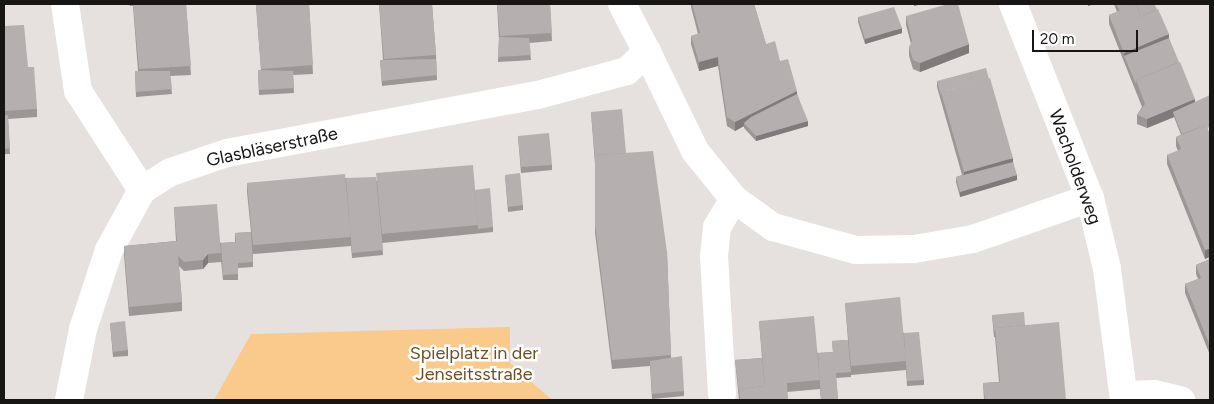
<!DOCTYPE html>
<html>
<head>
<meta charset="utf-8">
<style>
  body { margin:0 }
  #map { position:relative; width:1214px; height:404px; overflow:hidden; background:#e6e0de; font-family:Figtree,sans-serif }
  div>[style] { position:absolute }
  .green>* { inset:0; background:#fac98c }
  .street>* { height:28px; margin:-14px; padding:0 14px; transform-origin:14px; border-radius:14px; background:#fff }
  .secondary>* { height:28px; margin:-14px; padding:0 14px; transform-origin:14px; border-radius:14px; background:#fff }
  .wall>* { inset:0; background:#9c9697 }
  .shaded-wall>* { inset:0; background:#7f7a7b }
  .building>* { inset:0; background:#b5afb0 }
  span { translate:-50% -50%; white-space:nowrap; text-align:center; line-height:1.15; -webkit-text-stroke:5px #fff; paint-order:stroke }
  .street-label { font-size:18px; color:#181615 }
  .park-label { font-size:18px; color:#704f20 }
  .frame { position:absolute; inset:0; border:5px solid #181615; pointer-events:none }
  .scale { position:absolute; left:1032px; top:30px; width:106px; height:22px; box-sizing:border-box; border:2px solid #181615; border-top:0; padding-left:6px; font-size:15px; line-height:18px; white-space:nowrap; color:#181615; -webkit-text-stroke:4px #fff; paint-order:stroke }
</style>
</head>
<body>
<div id="map">
  <div class="green">
    <i style="clip-path:polygon(510px 327px,510px 363px,552px 400px,214px 400px,251px 334px)"></i>
  </div>
  <div class="street">
    <i style="left:65px;top:4px;width:88px;rotate:81.5deg"></i>
    <i style="left:78px;top:91px;width:118px;rotate:57.1deg"></i>
    <i style="left:647px;top:52px;width:110px;rotate:64.1deg"></i>
    <i style="left:695px;top:151px;width:62px;rotate:50.9deg"></i>
    <i style="left:734px;top:199px;width:48px;rotate:35.7deg"></i>
    <i style="left:773px;top:227px;width:86px;rotate:15.5deg"></i>
    <i style="left:856px;top:250px;width:58px;rotate:-1deg"></i>
    <i style="left:914px;top:249px;width:60px;rotate:-9.6deg"></i>
    <i style="left:973px;top:239px;width:124px;rotate:-19.3deg"></i>
    <i style="left:722px;top:394px;width:138px;rotate:-93.3deg"></i>
    <i style="left:714px;top:256px;width:29px;rotate:-84deg"></i>
    <i style="left:717px;top:227px;width:33px;rotate:-59deg"></i>
    <i style="left:1124px;top:395px;width:30px;rotate:-2deg"></i>
    <i style="left:1154px;top:394px;width:28px;rotate:13deg"></i>
    <i style="left:69px;top:400px;width:72px;rotate:-78.8deg"></i>
    <i style="left:83px;top:329px;width:83px;rotate:-71.8deg"></i>
    <i style="left:109px;top:250px;width:68px;rotate:-61.2deg"></i>
    <i style="left:142px;top:190px;width:34px;rotate:-32deg"></i>
    <i style="left:171px;top:172px;width:59px;rotate:-18.7deg"></i>
    <i style="left:227px;top:153px;width:316px;rotate:-10.6deg"></i>
    <i style="left:538px;top:95px;width:92px;rotate:-15.1deg"></i>
    <i style="left:627px;top:71px;width:28px;rotate:-44deg"></i>
    <i style="left:647px;top:52px;width:54px;rotate:-117.5deg"></i>
  </div>
  <div class="secondary">
    <i style="left:1013px;top:4px;width:209px;rotate:68.4deg"></i>
    <i style="left:1090px;top:198px;width:73px;rotate:76.5deg"></i>
    <i style="left:1107px;top:269px;width:132px;rotate:82.6deg"></i>
  </div>
  <div class="wall">
    <i style="clip-path:polygon(129px 4px,186px 4px,191px 75px,170px 76px,172px 94px,136px 97px,135px 71px,138px 71px,133px 6px,130px 6px)"></i>
    <i style="clip-path:polygon(252px 4px,309px 4px,313px 74px,293px 75px,294px 93px,259px 95px,258px 70px,261px 70px,256px 5px,253px 5px)"></i>
    <i style="clip-path:polygon(379px 4px,432px 4px,436px 55px,437px 80px,382px 86px,380px 60px,383px 60px)"></i>
    <i style="clip-path:polygon(497px 4px,550px 4px,552px 41px,529px 43px,531px 60px,498px 62px,499px 39px)"></i>
    <i style="clip-path:polygon(691px 4px,754px 4px,766px 44px,780px 61px,797px 94px,808px 126px,756px 141px,744px 128px,744px 126px,735px 131px,727px 126px,718px 66px,699px 71px,691px 44px,691px 36px,698px 34px,691px 7px)"></i>
    <i style="clip-path:polygon(1114px 4px,1154px 4px,1195px 102px,1209px 132px,1205px 259px,1167px 164px,1167px 155px,1178px 151px,1176px 146px,1176px 137px,1181px 135px,1174px 117px,1147px 128px,1137px 124px,1137px 115px,1142px 107px,1109px 24px,1109px 15px,1117px 12px)"></i>
    <i style="clip-path:polygon(906px 16px,969px 53px,920px 72px,913px 69px,909px 56px,909px 47px,911px 44px,906px 25px)"></i>
    <i style="clip-path:polygon(858px 17px,902px 33px,865px 44px,858px 22px)"></i>
    <i style="clip-path:polygon(4px 26px,28px 67px,37px 109px,37px 117px,8px 119px,10px 154px,4px 154px)"></i>
    <i style="clip-path:polygon(937px 81px,1013px 162px,1017px 180px,960px 197px,956px 182px,956px 177px,962px 175px,937px 87px)"></i>
    <i style="clip-path:polygon(591px 112px,626px 153px,667px 252px,671px 357px,684px 391px,684px 396px,652px 399px,650px 366px,612px 369px,595px 233px,595px 164px)"></i>
    <i style="clip-path:polygon(518px 136px,552px 165px,552px 170px,521px 173px)"></i>
    <i style="clip-path:polygon(505px 175px,523px 205px,523px 210px,508px 212px)"></i>
    <i style="clip-path:polygon(346px 178px,475px 190px,493px 227px,493px 232px,382px 243px,383px 255px,352px 258px,351px 246px,253px 254px,253px 267px,238px 268px,238px 280px,223px 280px,221px 261px,221px 262px,208px 263px,203px 269px,184px 271px,179px 266px,182px 302px,182px 311px,129px 316px,124px 255px,124px 246px,176px 241px,174px 207px,221px 243px,235px 242px,235px 233px,251px 232px,247px 192px,247px 183px)"></i>
    <i style="clip-path:polygon(1210px 259px,1210px 355px,1185px 293px,1185px 284px,1198px 279px,1196px 274px,1196px 265px)"></i>
    <i style="clip-path:polygon(845px 303px,904px 333px,924px 380px,924px 385px,907px 386px,906px 370px,851px 375px,851px 377px,836px 378px,838px 400px,821px 400px,820px 389px,787px 392px,788px 400px,739px 400px,735px 360px,762px 358px,759px 321px,818px 353px,833px 352px,832px 341px,848px 340px)"></i>
    <i style="clip-path:polygon(992px 315px,1025px 325px,1066px 400px,984px 400px,983px 383px,999px 382px,995px 337px,994px 337px)"></i>
    <i style="clip-path:polygon(110px 323px,128px 350px,128px 356px,113px 357px)"></i>
  </div>
  <div class="shaded-wall">
    <i style="clip-path:polygon(914px 4px,923px 4px,914px 6px)"></i>
    <i style="clip-path:polygon(1088px 4px,1095px 4px,1088px 6px)"></i>
    <i style="clip-path:polygon(902px 28px,902px 33px,865px 44px,865px 39px)"></i>
    <i style="clip-path:polygon(1169px 34px,1169px 43px,1124px 56px,1124px 53px)"></i>
    <i style="clip-path:polygon(969px 44px,969px 53px,920px 72px,920px 63px)"></i>
    <i style="clip-path:polygon(718px 57px,718px 66px,699px 71px,699px 62px)"></i>
    <i style="clip-path:polygon(797px 91px,797px 100px,744px 123px,744px 126px,735px 131px,735px 122px)"></i>
    <i style="clip-path:polygon(1195px 99px,1195px 108px,1173px 112px,1174px 117px,1147px 128px,1147px 119px)"></i>
    <i style="clip-path:polygon(808px 121px,808px 126px,756px 141px,756px 136px)"></i>
    <i style="clip-path:polygon(1013px 158px,1013px 167px,964px 181px,964px 172px)"></i>
    <i style="clip-path:polygon(1017px 175px,1017px 180px,960px 197px,960px 192px)"></i>
    <i style="clip-path:polygon(1210px 248px,1210px 257px,1205px 259px,1205px 250px)"></i>
    <i style="clip-path:polygon(208px 254px,208px 263px,203px 269px,203px 260px)"></i>
  </div>
  <div class="building">
    <i style="clip-path:polygon(133px 4px,186px 4px,191px 66px,139px 69px)"></i>
    <i style="clip-path:polygon(256px 4px,309px 4px,313px 65px,261px 69px)"></i>
    <i style="clip-path:polygon(379px 4px,432px 4px,436px 55px,384px 59px)"></i>
    <i style="clip-path:polygon(497px 4px,550px 4px,552px 33px,500px 36px)"></i>
    <i style="clip-path:polygon(692px 4px,754px 4px,766px 44px,775px 41px,780px 61px,788px 59px,797px 91px,735px 122px,727px 117px,718px 57px,699px 62px,691px 36px,700px 33px)"></i>
    <i style="clip-path:polygon(948px 4px,958px 4px,969px 44px,920px 63px,913px 60px,909px 47px,912px 41px,906px 16px)"></i>
    <i style="clip-path:polygon(1116px 4px,1136px 4px,1120px 11px)"></i>
    <i style="clip-path:polygon(1136px 4px,1141px 17px,1158px 9px,1169px 34px,1124px 53px,1109px 15px)"></i>
    <i style="clip-path:polygon(1136px 4px,1154px 4px,1157px 9px,1141px 17px)"></i>
    <i style="clip-path:polygon(894px 7px,902px 28px,865px 39px,858px 17px)"></i>
    <i style="clip-path:polygon(24px 25px,28px 67px,34px 67px,37px 109px,4px 111px,4px 26px)"></i>
    <i style="clip-path:polygon(499px 37px,529px 38px,531px 55px,498px 57px)"></i>
    <i style="clip-path:polygon(1169px 38px,1179px 62px,1136px 80px,1136px 84px,1124px 56px)"></i>
    <i style="clip-path:polygon(436px 59px,437px 75px,382px 81px,380px 60px)"></i>
    <i style="clip-path:polygon(1180px 62px,1195px 99px,1147px 119px,1137px 115px,1145px 104px,1136px 80px)"></i>
    <i style="clip-path:polygon(986px 68px,989px 79px,941px 92px,941px 96px,937px 81px)"></i>
    <i style="clip-path:polygon(258px 70px,293px 71px,294px 88px,259px 90px)"></i>
    <i style="clip-path:polygon(135px 71px,170px 71px,172px 89px,136px 92px)"></i>
    <i style="clip-path:polygon(990px 78px,1013px 158px,964px 172px,941px 92px)"></i>
    <i style="clip-path:polygon(797px 94px,808px 121px,756px 136px,744px 123px,751px 117px)"></i>
    <i style="clip-path:polygon(1210px 95px,1210px 127px,1207px 128px,1206px 125px,1182px 134px,1173px 112px)"></i>
    <i style="clip-path:polygon(622px 109px,626px 153px,595px 155px,595px 159px,591px 112px)"></i>
    <i style="clip-path:polygon(4px 115px,8px 115px,10px 148px,4px 149px)"></i>
    <i style="clip-path:polygon(1206px 125px,1210px 135px,1210px 248px,1205px 250px,1167px 155px,1181px 149px,1176px 137px)"></i>
    <i style="clip-path:polygon(549px 133px,552px 165px,521px 167px,518px 136px)"></i>
    <i style="clip-path:polygon(653px 151px,667px 252px,671px 355px,612px 360px,595px 224px,595px 155px)"></i>
    <i style="clip-path:polygon(1013px 162px,1017px 175px,960px 192px,956px 177px)"></i>
    <i style="clip-path:polygon(473px 165px,478px 225px,382px 234px,376px 173px)"></i>
    <i style="clip-path:polygon(520px 173px,523px 205px,508px 207px,505px 175px)"></i>
    <i style="clip-path:polygon(345px 174px,351px 237px,253px 245px,247px 183px)"></i>
    <i style="clip-path:polygon(376px 177px,383px 250px,352px 253px,346px 178px)"></i>
    <i style="clip-path:polygon(490px 188px,493px 227px,478px 229px,475px 190px)"></i>
    <i style="clip-path:polygon(217px 204px,221px 253px,208px 254px,203px 260px,184px 262px,178px 256px,182px 302px,129px 307px,124px 246px,177px 241px,174px 207px)"></i>
    <i style="clip-path:polygon(251px 232px,253px 262px,238px 263px,238px 274px,223px 275px,221px 243px,236px 242px,235px 233px)"></i>
    <i style="clip-path:polygon(1210px 259px,1210px 346px,1185px 284px,1201px 278px,1196px 265px)"></i>
    <i style="clip-path:polygon(900px 297px,906px 361px,851px 366px,845px 303px)"></i>
    <i style="clip-path:polygon(1024px 312px,1025px 325px,995px 328px,995px 331px,994px 331px,992px 315px)"></i>
    <i style="clip-path:polygon(814px 316px,820px 380px,787px 383px,788px 400px,740px 400px,739px 389px,765px 386px,759px 321px)"></i>
    <i style="clip-path:polygon(125px 321px,128px 350px,113px 352px,110px 323px)"></i>
    <i style="clip-path:polygon(1059px 322px,1066px 400px,985px 400px,983px 383px,1000px 382px,995px 328px)"></i>
    <i style="clip-path:polygon(919px 332px,924px 380px,907px 381px,904px 333px)"></i>
    <i style="clip-path:polygon(848px 340px,851px 372px,836px 373px,838px 400px,821px 400px,818px 353px,833px 352px,832px 341px)"></i>
    <i style="clip-path:polygon(682px 356px,684px 391px,652px 394px,650px 361px)"></i>
    <i style="clip-path:polygon(762px 358px,765px 386px,739px 389px,739px 392px,735px 360px)"></i>
  </div>
  <div class="street-label">
    <span style="left:272px;top:147px;rotate:-12deg">Glasbläserstraße</span>
    <span style="left:1075px;top:167px;rotate:70deg">Wacholderweg</span>
  </div>
  <div class="park-label">
    <span style="left:474px;top:364px">Spielplatz in der<br>Jenseitsstraße</span>
  </div>
  <div class="frame"></div>
  <div class="scale">20 m</div>
</div>
</body>
</html>
